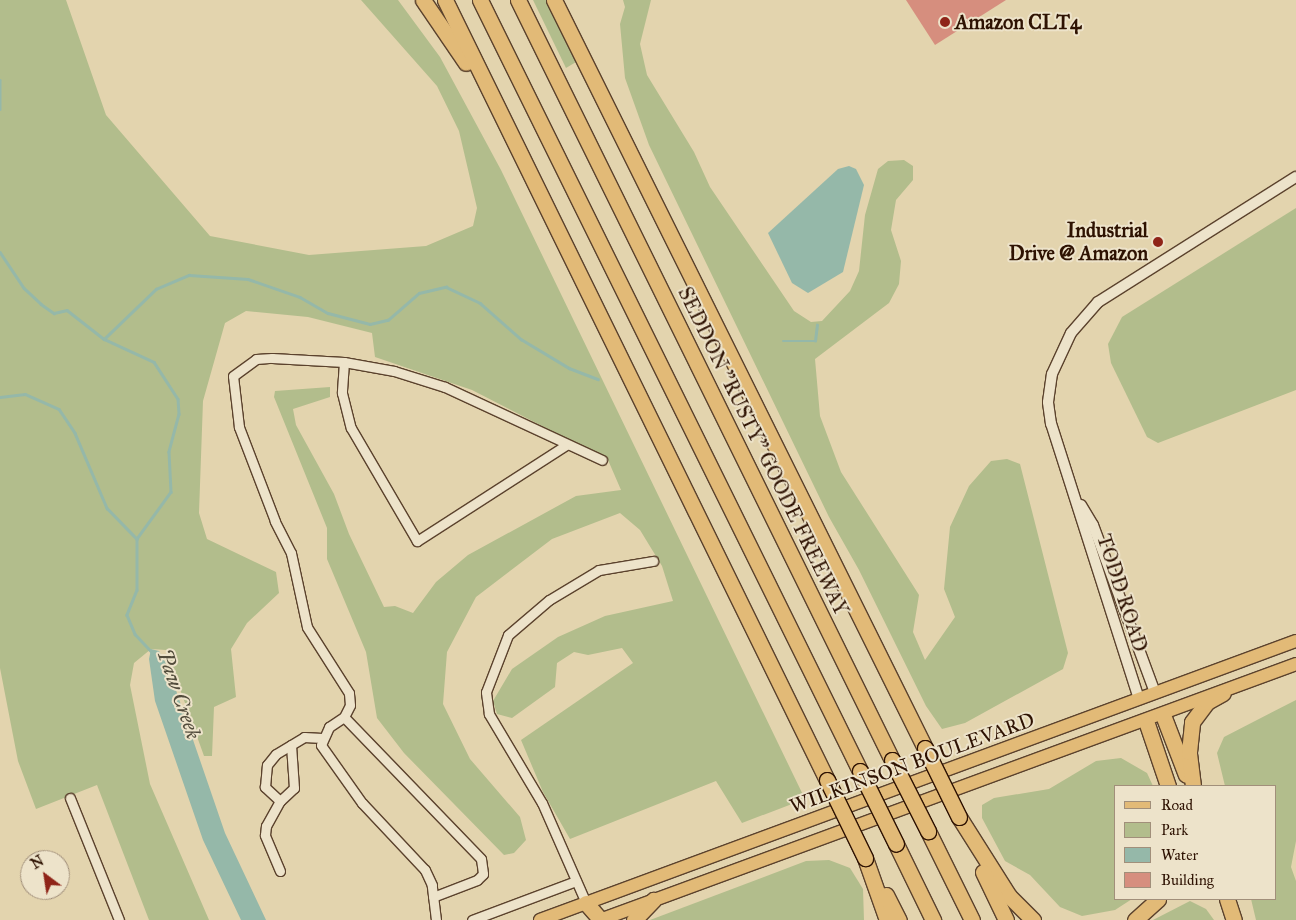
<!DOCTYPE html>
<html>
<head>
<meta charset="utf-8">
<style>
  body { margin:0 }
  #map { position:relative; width:1296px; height:920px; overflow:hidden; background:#e3d4ae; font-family:"IM FELL Great Primer",serif }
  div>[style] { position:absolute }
  .green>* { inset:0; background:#b2bd8c }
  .water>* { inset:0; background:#95b8a9 }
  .stream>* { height:2.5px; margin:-1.25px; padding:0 1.25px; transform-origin:1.25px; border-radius:1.25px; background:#95b8a9 }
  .building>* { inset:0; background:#d68e7e }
  .roads { filter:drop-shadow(1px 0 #5b422d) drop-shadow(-1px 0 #5b422d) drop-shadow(0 1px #5b422d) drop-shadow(0 -1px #5b422d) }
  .minor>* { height:9px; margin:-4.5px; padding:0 4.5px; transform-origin:4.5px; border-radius:4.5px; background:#ede3ca }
  .tertiary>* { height:10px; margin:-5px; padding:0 5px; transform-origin:5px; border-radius:5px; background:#ede3ca }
  .primary>* { height:12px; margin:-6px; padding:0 6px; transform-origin:6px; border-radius:6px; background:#e2ba77 }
  .motorway>* { height:15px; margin:-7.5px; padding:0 7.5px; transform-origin:7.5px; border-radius:7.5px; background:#e2ba77 }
  .bridges { filter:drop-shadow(1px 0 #2e1202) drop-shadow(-1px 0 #2e1202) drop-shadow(0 1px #2e1202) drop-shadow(0 -1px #2e1202) }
  .motorway-bridge>* { height:15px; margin:-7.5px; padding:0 7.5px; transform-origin:7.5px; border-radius:7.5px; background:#e2ba77 }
  .dots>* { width:14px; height:14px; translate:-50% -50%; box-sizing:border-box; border:2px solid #ede3ca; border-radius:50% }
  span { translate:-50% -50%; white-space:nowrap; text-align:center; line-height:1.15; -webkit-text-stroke:4px #ede3ca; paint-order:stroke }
  .poi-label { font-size:20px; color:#2e1202; font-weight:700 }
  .left { translate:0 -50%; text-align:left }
  .right { translate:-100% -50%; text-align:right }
  .street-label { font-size:20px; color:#2e1202 }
  .water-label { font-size:21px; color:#524c3c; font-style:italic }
  .legend { position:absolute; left:1114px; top:785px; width:162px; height:115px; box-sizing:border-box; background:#ede3ca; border:1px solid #a18f7a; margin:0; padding:6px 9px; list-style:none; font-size:15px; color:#2e1202 }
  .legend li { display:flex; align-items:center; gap:10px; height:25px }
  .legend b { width:25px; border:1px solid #a18f7a }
  .north { position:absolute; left:20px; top:850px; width:50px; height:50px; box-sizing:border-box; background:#ede3ca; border:1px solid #a18f7a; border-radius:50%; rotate:329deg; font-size:14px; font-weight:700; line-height:20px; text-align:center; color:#2e1202 }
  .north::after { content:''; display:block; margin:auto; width:18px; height:22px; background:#8f2418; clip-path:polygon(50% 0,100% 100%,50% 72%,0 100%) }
</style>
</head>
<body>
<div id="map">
  <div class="green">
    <i style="clip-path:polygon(0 0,66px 0,106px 115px,210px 236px,309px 255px,426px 246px,473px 226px,477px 208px,459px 131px,437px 86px,361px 0,398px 0,440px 57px,501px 170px,805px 799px,742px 823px,716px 781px,570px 839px,543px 792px,521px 740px,633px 663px,622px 648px,588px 655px,574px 652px,557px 663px,555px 687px,512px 718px,497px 714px,493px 701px,512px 669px,558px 637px,605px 616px,673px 601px,662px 566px,640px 530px,620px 513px,552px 539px,476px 597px,447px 652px,443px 704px,470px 759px,520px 817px,526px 840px,514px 853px,504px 855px,404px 753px,377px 718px,366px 652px,327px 559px,327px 528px,274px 397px,275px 391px,330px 387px,330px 397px,293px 409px,296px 425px,334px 494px,349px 534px,384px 607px,395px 606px,413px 613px,436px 582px,468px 555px,576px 496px,621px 490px,608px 460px,472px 390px,375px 357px,372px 333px,308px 317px,246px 311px,225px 323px,203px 401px,199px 513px,207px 539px,276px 572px,279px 593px,247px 623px,231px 649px,236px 697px,214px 707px,212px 756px,204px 756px,166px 650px,151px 649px,134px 663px,130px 685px,150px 784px,209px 920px,149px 920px,97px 785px,36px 809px,18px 761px,0 668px)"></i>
    <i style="clip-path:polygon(533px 0,546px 0,576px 62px,566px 68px)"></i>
    <i style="clip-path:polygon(623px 0,651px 0,640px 44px,647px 75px,694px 152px,710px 187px,794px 311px,811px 322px,822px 321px,850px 291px,859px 271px,865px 215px,878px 169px,888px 161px,904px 160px,913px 166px,913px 180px,896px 200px,891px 230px,901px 261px,899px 284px,889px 303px,815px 359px,820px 416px,841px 472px,919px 595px,913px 632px,925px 660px,955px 617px,944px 589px,950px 527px,969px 486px,991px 461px,1007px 459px,1020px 464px,1068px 653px,1063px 669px,965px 723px,942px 729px,926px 706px,859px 570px,829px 517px,649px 145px,625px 78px,620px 24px,625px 7px)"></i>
    <i style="clip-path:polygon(1296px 208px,1296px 390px,1158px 443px,1147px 437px,1111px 363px,1108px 344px,1122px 317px)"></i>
    <i style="clip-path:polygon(1296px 700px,1296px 841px,1291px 867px,1296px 881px,1296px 920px,1256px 920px,1251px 899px,1275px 899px,1275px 786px,1225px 786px,1217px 753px,1224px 737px)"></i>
    <i style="clip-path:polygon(1121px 758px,1147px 773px,1153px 786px,1115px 786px,1115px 899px,1132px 899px,1115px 910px,1082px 916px,1060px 907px,1030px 875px,1005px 861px,982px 818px,982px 805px,994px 798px,1049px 789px,1096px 761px)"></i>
    <i style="clip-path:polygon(829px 860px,850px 868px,863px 889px,864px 920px,650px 920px,806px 861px)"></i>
    <i style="clip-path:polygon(1190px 901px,1206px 909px,1214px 920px,1153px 920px)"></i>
  </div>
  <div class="water">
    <i style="clip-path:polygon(849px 166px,856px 169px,864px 185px,843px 272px,808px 293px,792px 283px,768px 233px,838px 169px)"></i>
    <i style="clip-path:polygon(151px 649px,159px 651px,168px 667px,225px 833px,266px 920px,241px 920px,203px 840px,155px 701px,149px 659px)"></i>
  </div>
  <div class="stream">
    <i style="left:0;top:80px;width:29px;rotate:90deg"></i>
    <i style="left:0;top:252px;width:43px;rotate:56.3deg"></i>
    <i style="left:24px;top:288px;width:23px;rotate:43deg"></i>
    <i style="left:41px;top:304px;width:16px;rotate:35deg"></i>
    <i style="left:54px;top:313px;width:13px;rotate:-13deg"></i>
    <i style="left:67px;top:310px;width:47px;rotate:38.1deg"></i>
    <i style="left:104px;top:339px;width:55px;rotate:24.7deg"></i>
    <i style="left:154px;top:362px;width:44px;rotate:57deg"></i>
    <i style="left:178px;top:399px;width:15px;rotate:86deg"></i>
    <i style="left:179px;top:414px;width:39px;rotate:105deg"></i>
    <i style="left:169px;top:452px;width:40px;rotate:87.1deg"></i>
    <i style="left:171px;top:492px;width:58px;rotate:125.9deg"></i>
    <i style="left:137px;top:539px;width:51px;rotate:90deg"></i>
    <i style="left:137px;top:590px;width:27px;rotate:112deg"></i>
    <i style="left:127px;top:615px;width:21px;rotate:67deg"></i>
    <i style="left:135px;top:634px;width:25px;rotate:47deg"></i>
    <i style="left:104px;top:339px;width:72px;rotate:-43.9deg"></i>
    <i style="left:156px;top:289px;width:36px;rotate:-23deg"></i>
    <i style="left:189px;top:275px;width:59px;rotate:3.9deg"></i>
    <i style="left:248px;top:279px;width:55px;rotate:19.1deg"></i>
    <i style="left:300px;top:297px;width:32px;rotate:30deg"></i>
    <i style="left:328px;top:313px;width:43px;rotate:14.7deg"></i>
    <i style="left:370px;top:324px;width:18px;rotate:-13deg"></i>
    <i style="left:388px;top:320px;width:41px;rotate:-41.1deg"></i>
    <i style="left:419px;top:293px;width:28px;rotate:-13deg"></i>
    <i style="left:446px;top:287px;width:38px;rotate:25deg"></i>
    <i style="left:480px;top:303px;width:55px;rotate:41.3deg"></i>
    <i style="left:521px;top:339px;width:56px;rotate:31.1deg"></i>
    <i style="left:569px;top:368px;width:31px;rotate:21deg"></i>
    <i style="left:783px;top:341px;width:32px"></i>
    <i style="left:815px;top:341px;width:16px;rotate:-83deg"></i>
    <i style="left:0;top:397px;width:25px;rotate:-7deg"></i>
    <i style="left:25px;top:394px;width:37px;rotate:24deg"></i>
    <i style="left:59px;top:409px;width:29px;rotate:56deg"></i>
    <i style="left:75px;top:433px;width:82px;rotate:66.9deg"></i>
    <i style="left:107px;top:508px;width:43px;rotate:45.9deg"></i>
  </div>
  <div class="building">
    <i style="clip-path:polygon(906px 0,1006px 0,935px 45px)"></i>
  </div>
  <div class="roads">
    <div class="minor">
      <i style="left:344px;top:362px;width:31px;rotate:94deg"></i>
      <i style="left:342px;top:393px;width:36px;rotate:76deg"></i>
      <i style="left:351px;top:428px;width:131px;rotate:59.7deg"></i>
      <i style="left:417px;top:541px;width:177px;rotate:-32.8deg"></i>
      <i style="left:344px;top:717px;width:197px;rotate:46deg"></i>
      <i style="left:481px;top:859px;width:15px;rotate:82deg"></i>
      <i style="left:483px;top:874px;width:8px;rotate:135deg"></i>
      <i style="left:477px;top:880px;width:47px;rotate:158.9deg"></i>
      <i style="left:70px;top:798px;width:131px;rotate:68.1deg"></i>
      <i style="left:280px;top:801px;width:21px;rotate:-137deg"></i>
      <i style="left:265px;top:787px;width:22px;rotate:-85deg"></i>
      <i style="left:267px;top:765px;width:14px;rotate:-51deg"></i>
      <i style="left:276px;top:754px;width:33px;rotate:-31deg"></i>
      <i style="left:304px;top:737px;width:18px;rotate:3deg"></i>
      <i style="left:280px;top:871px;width:39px;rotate:-113deg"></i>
      <i style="left:265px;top:835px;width:9px;rotate:-84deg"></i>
      <i style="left:266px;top:826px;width:29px;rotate:-61deg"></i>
      <i style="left:280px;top:801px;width:19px;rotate:-43deg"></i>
      <i style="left:294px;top:788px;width:43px;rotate:-94deg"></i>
      <i style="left:586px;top:903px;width:109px;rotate:-113.7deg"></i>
      <i style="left:542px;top:803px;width:104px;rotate:-120.8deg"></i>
      <i style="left:489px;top:714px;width:22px;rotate:-98deg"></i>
      <i style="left:486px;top:692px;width:61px;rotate:-68.9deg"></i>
      <i style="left:508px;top:635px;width:54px;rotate:-40.5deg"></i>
      <i style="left:549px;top:600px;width:58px;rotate:-31deg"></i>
      <i style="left:599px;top:570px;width:55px;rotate:-9.5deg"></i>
      <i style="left:436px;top:920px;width:35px;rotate:-97deg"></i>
      <i style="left:432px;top:885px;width:17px;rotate:-115deg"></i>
      <i style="left:425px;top:870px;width:92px;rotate:-133.2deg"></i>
      <i style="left:362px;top:803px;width:71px;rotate:-125.3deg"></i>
      <i style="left:321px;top:745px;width:20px;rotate:-66deg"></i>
      <i style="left:329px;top:727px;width:18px;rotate:-34deg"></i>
      <i style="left:344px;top:717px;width:13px;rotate:-63deg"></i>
      <i style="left:350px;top:705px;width:12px;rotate:-95deg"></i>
      <i style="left:349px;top:693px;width:78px;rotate:-122.5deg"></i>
      <i style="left:307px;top:627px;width:76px;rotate:-102.2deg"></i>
      <i style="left:291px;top:553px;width:36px;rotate:-117deg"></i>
      <i style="left:275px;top:521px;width:101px;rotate:-111deg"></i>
      <i style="left:239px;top:427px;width:51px;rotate:-96.7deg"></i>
      <i style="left:233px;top:376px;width:29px;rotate:-36deg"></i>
      <i style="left:256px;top:359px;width:16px;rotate:-4deg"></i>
      <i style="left:272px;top:358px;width:72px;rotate:3.2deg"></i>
      <i style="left:344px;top:362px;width:51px;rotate:10.2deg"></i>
      <i style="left:394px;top:371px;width:53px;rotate:17.4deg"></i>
      <i style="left:445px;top:387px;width:173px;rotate:24.9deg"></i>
      <i style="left:472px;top:920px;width:111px;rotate:-20.6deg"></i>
    </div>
    <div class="tertiary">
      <i style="left:1081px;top:505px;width:23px;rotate:59deg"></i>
      <i style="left:1093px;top:525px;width:179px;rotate:69.7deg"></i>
      <i style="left:1139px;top:699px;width:289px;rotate:-107.7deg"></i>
      <i style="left:1051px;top:424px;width:22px;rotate:-98deg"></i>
      <i style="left:1048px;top:402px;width:28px;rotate:-82deg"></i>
      <i style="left:1052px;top:374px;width:45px;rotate:-65.1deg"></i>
      <i style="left:1071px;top:333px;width:41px;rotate:-48.9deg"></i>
      <i style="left:1098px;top:302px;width:234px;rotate:-32.3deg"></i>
    </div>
    <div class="primary">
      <i style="left:540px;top:920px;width:806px;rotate:-20.26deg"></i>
      <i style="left:600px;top:920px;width:742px;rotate:-20.19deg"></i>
    </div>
    <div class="motorway">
      <i style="left:423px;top:0;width:76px;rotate:55.7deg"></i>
      <i style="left:445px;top:0;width:869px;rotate:63.91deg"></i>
      <i style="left:480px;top:0;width:860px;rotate:63.76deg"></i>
      <i style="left:518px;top:0;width:847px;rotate:63.8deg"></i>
      <i style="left:554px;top:0;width:835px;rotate:63.62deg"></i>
      <i style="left:1163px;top:715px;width:64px;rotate:69deg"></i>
      <i style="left:1146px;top:721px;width:69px;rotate:71.3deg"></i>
      <i style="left:1193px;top:786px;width:34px;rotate:-97deg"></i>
      <i style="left:1189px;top:752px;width:30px;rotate:-84deg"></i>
      <i style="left:1192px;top:722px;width:25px;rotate:-53deg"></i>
      <i style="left:1207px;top:702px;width:18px;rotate:-29deg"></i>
      <i style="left:959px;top:817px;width:93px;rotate:57.7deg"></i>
      <i style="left:1009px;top:896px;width:34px;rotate:45deg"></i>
      <i style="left:928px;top:831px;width:99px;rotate:63.7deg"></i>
      <i style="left:896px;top:844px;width:85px;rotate:64deg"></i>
      <i style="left:865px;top:858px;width:66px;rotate:70.5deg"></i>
      <i style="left:983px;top:872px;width:53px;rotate:64.4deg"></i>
      <i style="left:886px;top:895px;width:28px;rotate:63deg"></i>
      <i style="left:1227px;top:899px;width:22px;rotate:72deg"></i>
      <i style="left:586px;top:903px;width:23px;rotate:49deg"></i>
      <i style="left:634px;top:920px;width:28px;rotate:-46deg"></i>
      <i style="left:1135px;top:920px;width:31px;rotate:-42deg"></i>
    </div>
  </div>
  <div class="bridges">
    <div class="motorway-bridge">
      <i style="left:925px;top:748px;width:77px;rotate:63.8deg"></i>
      <i style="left:892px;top:760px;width:80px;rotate:63.1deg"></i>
      <i style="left:860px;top:771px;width:81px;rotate:63.7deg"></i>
      <i style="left:827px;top:780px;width:87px;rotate:64deg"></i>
    </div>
  </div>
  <div class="dots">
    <i style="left:945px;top:22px;background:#8f2418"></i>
    <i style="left:1158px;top:242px;background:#8f2418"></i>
  </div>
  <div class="poi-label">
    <span class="left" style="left:955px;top:22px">Amazon CLT4</span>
    <span class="right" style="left:1148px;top:242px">Industrial<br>Drive @ Amazon</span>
  </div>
  <div class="street-label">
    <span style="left:763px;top:451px;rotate:64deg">SEDDON "RUSTY" GOODE FREEWAY</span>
    <span style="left:1122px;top:593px;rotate:72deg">TODD ROAD</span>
    <span style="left:912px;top:763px;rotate:-20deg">WILKINSON BOULEVARD</span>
  </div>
  <div class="water-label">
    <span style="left:179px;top:694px;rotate:71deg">Paw Creek</span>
  </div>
  <ul class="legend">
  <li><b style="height:6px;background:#e2ba77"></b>Road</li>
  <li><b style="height:14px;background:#b2bd8c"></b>Park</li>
  <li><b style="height:14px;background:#95b8a9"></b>Water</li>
  <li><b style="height:14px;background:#d68e7e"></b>Building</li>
  </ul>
  <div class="north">N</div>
</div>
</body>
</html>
